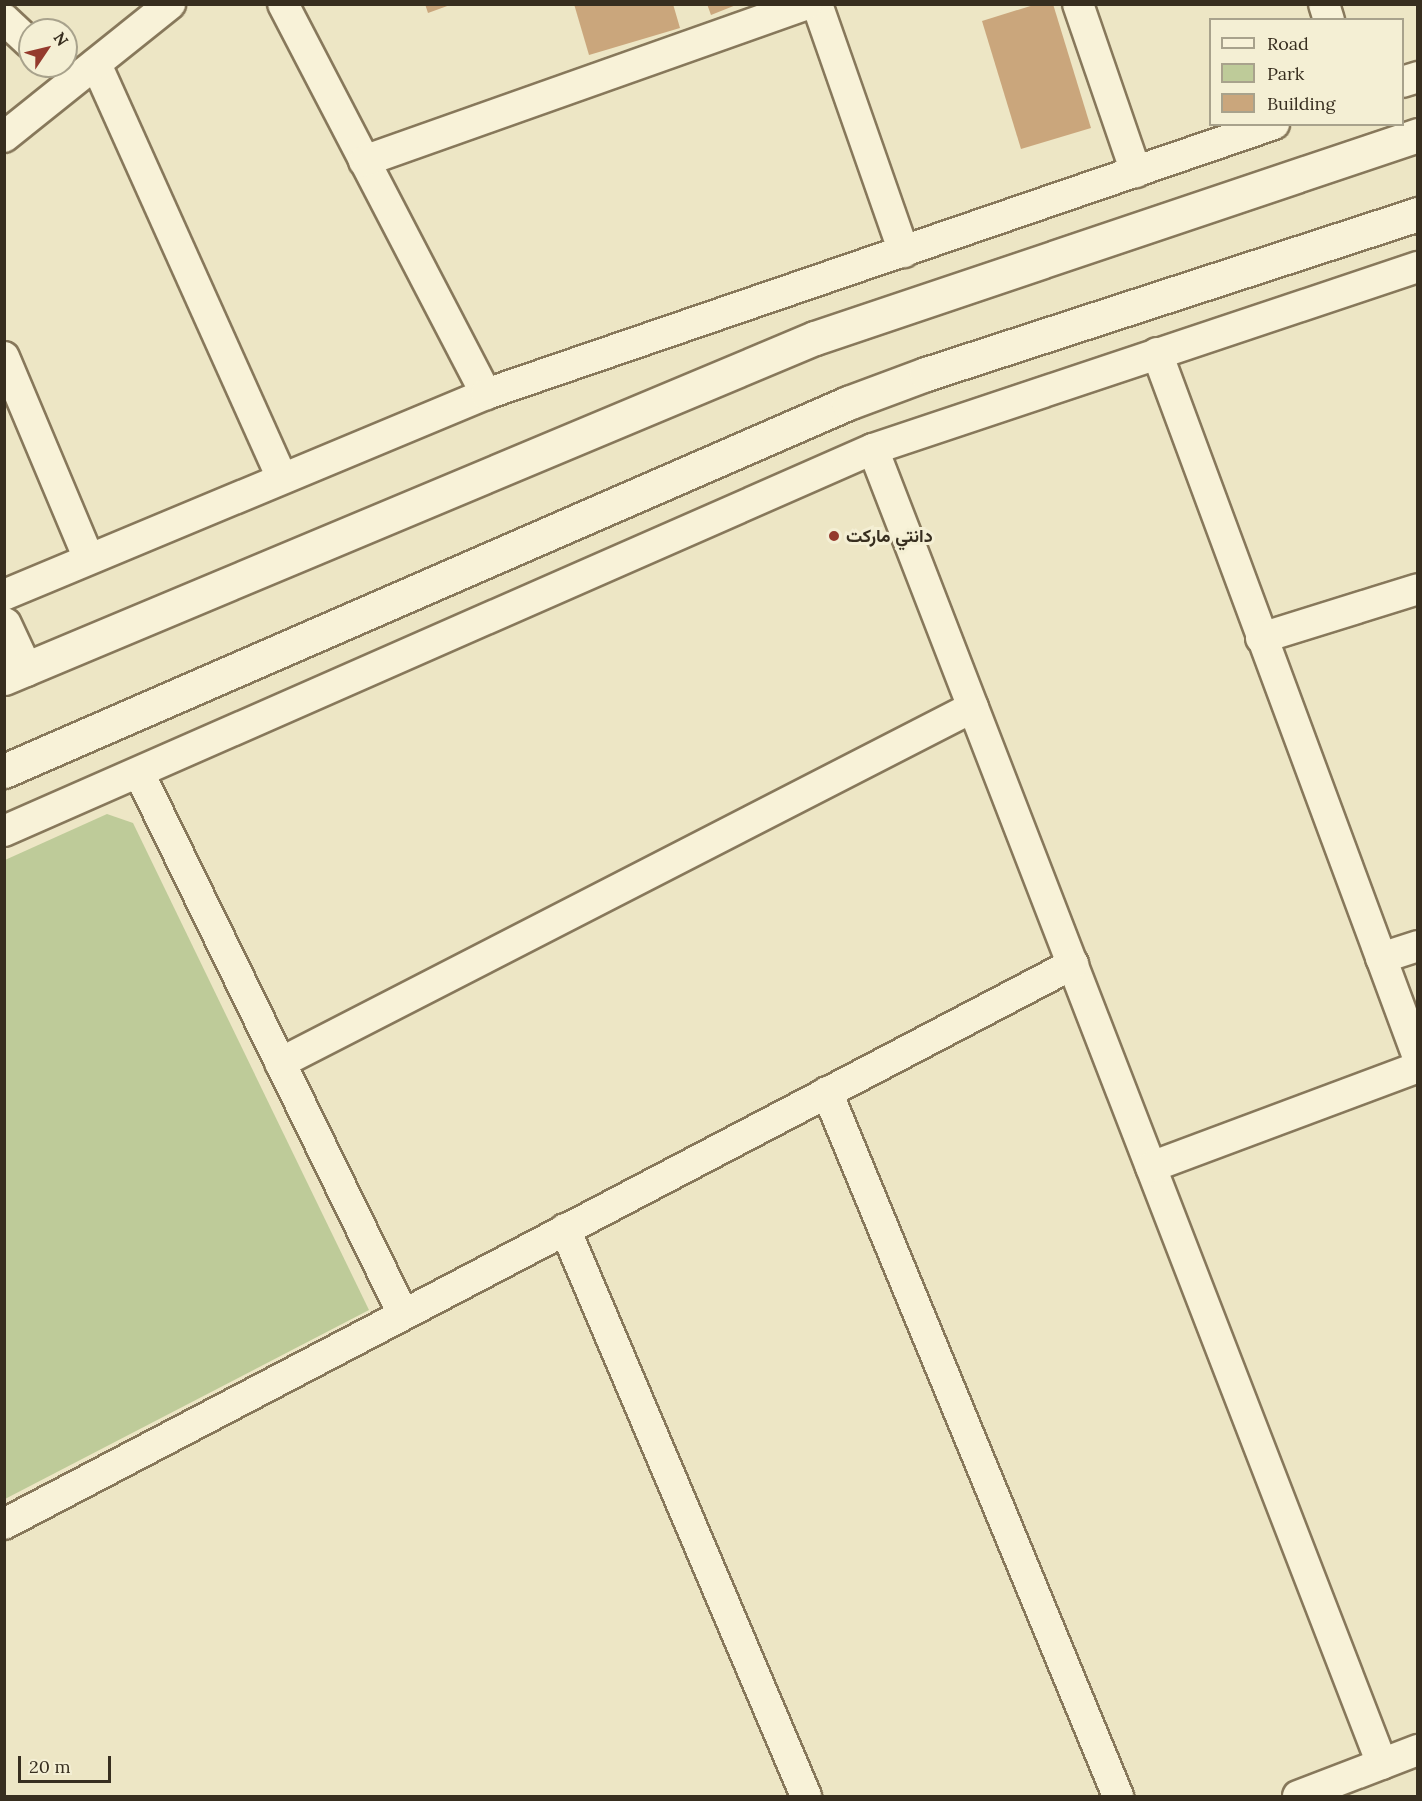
<!DOCTYPE html>
<html>
<head>
<meta charset="utf-8">
<style>
  body { margin:0 }
  #map { position:relative; width:1422px; height:1801px; overflow:hidden; background:#ede6c5; font-family:Lora,Vazirmatn,serif }
  div>[style] { position:absolute }
  .green>* { inset:0; background:#becb99 }
  .building>* { inset:0; background:#caa67c }
  .roads { filter:drop-shadow(2px 0 #87785b) drop-shadow(-2px 0 #87785b) drop-shadow(0 2px #87785b) drop-shadow(0 -2px #87785b) }
  .minor>* { height:30px; margin:-15px; padding:0 15px; transform-origin:15px; border-radius:15px; background:#f8f2d8 }
  .secondary>* { height:33px; margin:-16.5px; padding:0 16.5px; transform-origin:16.5px; border-radius:16.5px; background:#f8f2d8 }
  .dots>* { width:16px; height:16px; translate:-50% -50%; box-sizing:border-box; border:3px solid #f4efd4; border-radius:50% }
  span { translate:-50% -50%; white-space:nowrap; text-align:center; line-height:1.15; -webkit-text-stroke:6px #f4efd4; paint-order:stroke }
  .poi-label { font-size:18px; color:#372e1f; font-weight:700 }
  .left { translate:0 -50%; text-align:left }
  .frame { position:absolute; inset:0; border:6px solid #372e1f; pointer-events:none }
  .legend { position:absolute; left:1209px; top:18px; width:195px; height:108px; box-sizing:border-box; background:#f4efd4; border:2px solid #a8a28c; margin:0; padding:8px 10px; list-style:none; font-size:18px; color:#372e1f }
  .legend li { display:flex; align-items:center; gap:12px; height:30px }
  .legend b { width:30px; border:2px solid #a8a28c }
  .north { position:absolute; left:18px; top:18px; width:60px; height:60px; box-sizing:border-box; background:#f4efd4; border:2px solid #a8a28c; border-radius:50%; rotate:55deg; font-size:16px; font-weight:700; line-height:24px; text-align:center; color:#372e1f }
  .north::after { content:''; display:block; margin:auto; width:21px; height:27px; background:#943a2d; clip-path:polygon(50% 0,100% 100%,50% 72%,0 100%) }
  .scale { position:absolute; left:18px; top:1756px; width:93px; height:27px; box-sizing:border-box; border:3px solid #372e1f; border-top:0; padding-left:8px; font-size:18px; line-height:21px; white-space:nowrap; color:#372e1f; -webkit-text-stroke:4px #f4efd4; paint-order:stroke }
</style>
</head>
<body>
<div id="map">
  <div class="green">
    <i style="clip-path:polygon(107px 814px,133px 823px,369px 1310px,5px 1499px,5px 860px)"></i>
  </div>
  <div class="building">
    <i style="clip-path:polygon(425px 4px,450px 4px,450px 5px,428px 13px)"></i>
    <i style="clip-path:polygon(574px 4px,673px 4px,680px 28px,589px 55px)"></i>
    <i style="clip-path:polygon(707px 4px,736px 4px,736px 5px,711px 15px)"></i>
    <i style="clip-path:polygon(1037px 4px,1053px 4px,1091px 128px,1021px 149px,982px 21px)"></i>
  </div>
  <div class="roads">
    <div class="minor">
      <i style="left:283px;top:4px;width:440px;rotate:62.5deg"></i>
      <i style="left:817px;top:4px;width:263px;rotate:70.7deg"></i>
      <i style="left:1078px;top:4px;width:178px;rotate:71deg"></i>
      <i style="left:1324px;top:4px;width:17px;rotate:73deg"></i>
      <i style="left:4px;top:19px;width:35px;rotate:43deg"></i>
      <i style="left:96px;top:64px;width:454px;rotate:65.8deg"></i>
      <i style="left:1402px;top:82px;width:17px;rotate:-17deg"></i>
      <i style="left:4px;top:137px;width:213px;rotate:-38.7deg"></i>
      <i style="left:364px;top:161px;width:470px;rotate:-19.5deg"></i>
      <i style="left:1157px;top:353px;width:751px;rotate:69.66deg"></i>
      <i style="left:4px;top:357px;width:217px;rotate:67.2deg"></i>
      <i style="left:873px;top:449px;width:1410px;rotate:68.84deg"></i>
      <i style="left:4px;top:595px;width:522px;rotate:-22.64deg"></i>
      <i style="left:486px;top:394px;width:833px;rotate:-18.91deg"></i>
      <i style="left:1261px;top:638px;width:164px;rotate:-17.3deg"></i>
      <i style="left:139px;top:773px;width:602px;rotate:63.99deg"></i>
      <i style="left:4px;top:831px;width:949px;rotate:-23.73deg"></i>
      <i style="left:873px;top:449px;width:575px;rotate:-18.47deg"></i>
      <i style="left:1381px;top:958px;width:39px;rotate:-18deg"></i>
      <i style="left:280px;top:1063px;width:779px;rotate:-27.19deg"></i>
      <i style="left:827px;top:1092px;width:762px;rotate:67.54deg"></i>
      <i style="left:1151px;top:1167px;width:285px;rotate:-20.5deg"></i>
      <i style="left:565px;top:1229px;width:616px;rotate:66.97deg"></i>
      <i style="left:4px;top:1524px;width:1207px;rotate:-27.65deg"></i>
      <i style="left:1298px;top:1796px;width:129px;rotate:-21deg"></i>
    </div>
    <div class="secondary">
      <i style="left:4px;top:624px;width:50px;rotate:65deg"></i>
      <i style="left:4px;top:678px;width:879px;rotate:-22.75deg"></i>
      <i style="left:815px;top:338px;width:636px;rotate:-18.61deg"></i>
      <i style="left:4px;top:771px;width:921px;rotate:-23.56deg"></i>
      <i style="left:848px;top:403px;width:83px;rotate:-20.4deg"></i>
      <i style="left:926px;top:374px;width:517px;rotate:-18.01deg"></i>
    </div>
  </div>
  <div class="dots">
    <i style="left:834px;top:536px;background:#943a2d"></i>
  </div>
  <div class="poi-label">
    <span class="left" style="left:846px;top:536px">دانتي ماركت</span>
  </div>
  <div class="frame"></div>
  <ul class="legend">
  <li><b style="height:8px;background:#f8f2d8"></b>Road</li>
  <li><b style="height:16px;background:#becb99"></b>Park</li>
  <li><b style="height:16px;background:#caa67c"></b>Building</li>
  </ul>
  <div class="north">N</div>
  <div class="scale">20 m</div>
</div>
</body>
</html>
